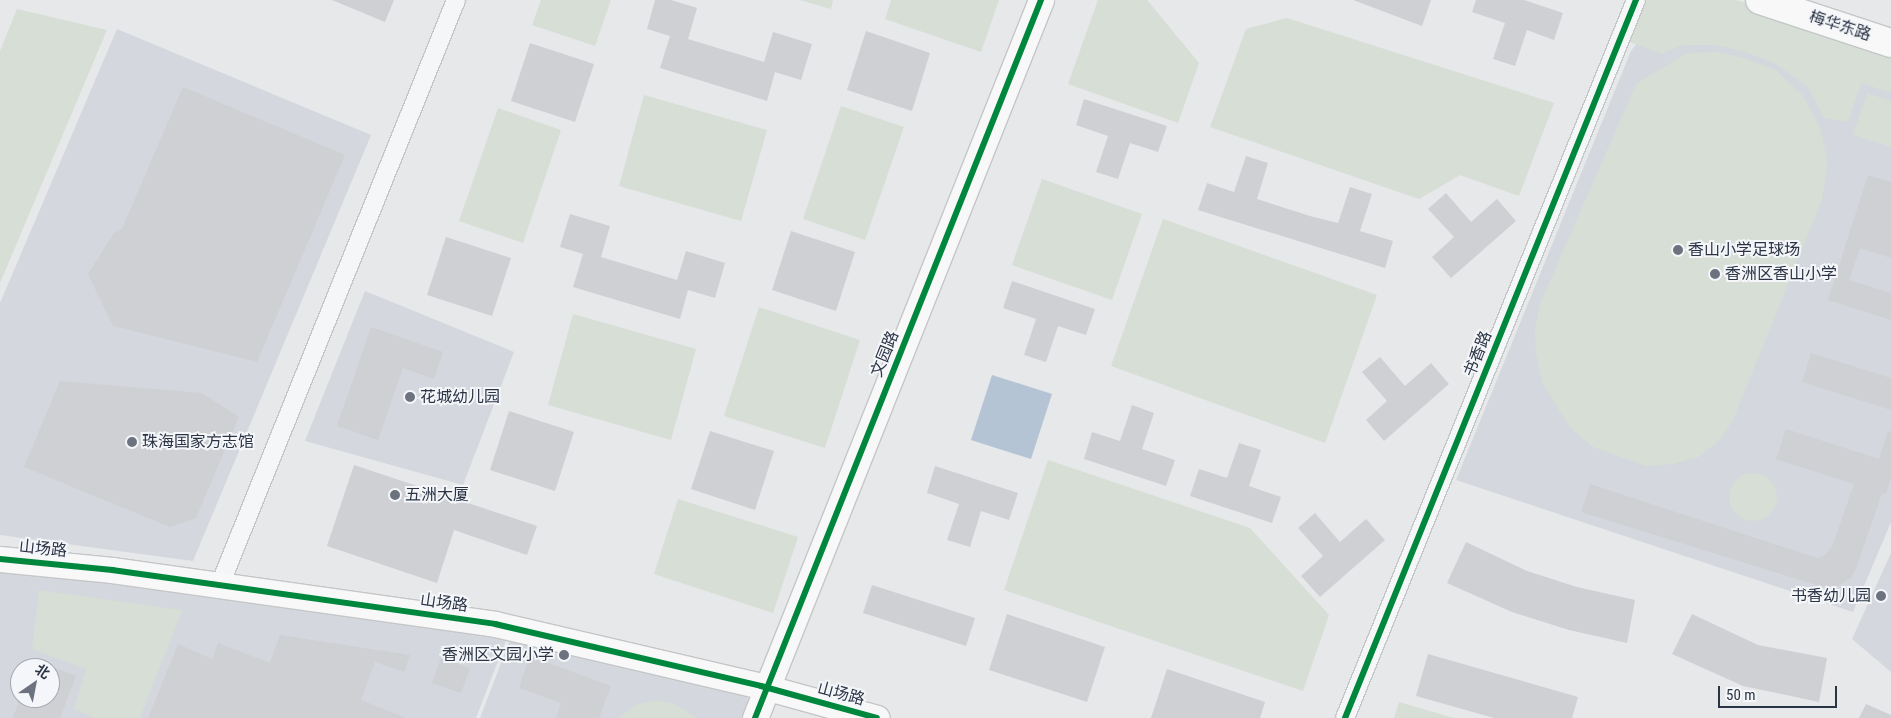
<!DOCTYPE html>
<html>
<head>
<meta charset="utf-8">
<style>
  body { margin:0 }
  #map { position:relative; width:1891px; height:718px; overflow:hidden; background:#e6e8ea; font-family:"Roboto Condensed","Noto Sans SC",sans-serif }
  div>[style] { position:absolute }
  .built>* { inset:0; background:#d4d7dd }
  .green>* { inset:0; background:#d6ded6 }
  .round { border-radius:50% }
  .water>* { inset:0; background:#b4c4d5 }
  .building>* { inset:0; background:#ced0d3 }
  .roads { filter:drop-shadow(1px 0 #c4c6c8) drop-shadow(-1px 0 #c4c6c8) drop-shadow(0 1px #c4c6c8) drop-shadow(0 -1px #c4c6c8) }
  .street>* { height:18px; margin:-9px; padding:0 9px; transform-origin:9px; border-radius:9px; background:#f5f6f7 }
  .secondary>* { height:25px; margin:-12.5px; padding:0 12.5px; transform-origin:12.5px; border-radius:12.5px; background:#f8f8f8 }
  .primary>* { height:28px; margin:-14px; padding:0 14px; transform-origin:14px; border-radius:14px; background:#f8f8f8 }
  .cycleway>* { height:6px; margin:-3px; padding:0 3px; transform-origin:3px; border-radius:3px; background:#00873e }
  .dots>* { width:14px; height:14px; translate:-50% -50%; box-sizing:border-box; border:2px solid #f4f6f9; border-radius:50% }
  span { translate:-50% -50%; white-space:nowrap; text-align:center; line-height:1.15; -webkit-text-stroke:4px #f4f6f9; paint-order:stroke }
  .street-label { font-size:16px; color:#2b3445 }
  .poi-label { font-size:16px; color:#2b3445 }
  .left { translate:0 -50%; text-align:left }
  .right { translate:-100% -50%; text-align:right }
  .north { position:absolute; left:10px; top:658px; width:50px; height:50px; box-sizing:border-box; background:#f4f6f9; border:1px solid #a4a8b1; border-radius:50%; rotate:33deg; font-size:14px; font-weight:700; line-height:20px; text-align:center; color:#2b3445 }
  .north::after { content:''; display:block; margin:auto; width:18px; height:22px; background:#6c737f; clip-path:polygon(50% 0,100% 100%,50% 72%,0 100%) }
  .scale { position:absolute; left:1718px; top:686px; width:119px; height:22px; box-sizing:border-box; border:2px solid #2b3445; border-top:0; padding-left:6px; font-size:15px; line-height:18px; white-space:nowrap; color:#2b3445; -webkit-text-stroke:4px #f4f6f9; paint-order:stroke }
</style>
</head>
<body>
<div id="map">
  <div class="built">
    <i style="clip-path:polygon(1655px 19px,1891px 69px,1891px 522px,1853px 612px,1456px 480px,1631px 51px)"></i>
    <i style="clip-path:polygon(117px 29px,371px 135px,193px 561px,0 535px,0 303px)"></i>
    <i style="clip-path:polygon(365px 291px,514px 352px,463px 485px,305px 441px)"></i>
    <i style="clip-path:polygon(1891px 553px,1891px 672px,1852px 639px)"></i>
    <i style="clip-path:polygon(evenodd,0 562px,510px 630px,476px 718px,0 718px,0 562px,20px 668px,50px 668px,50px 698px,20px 698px,20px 668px)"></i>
    <i style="clip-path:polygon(514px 629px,736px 680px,757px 713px,755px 718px,480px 718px)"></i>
  </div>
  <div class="green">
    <i style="clip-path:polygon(541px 0,611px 0,595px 46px,532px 25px)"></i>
    <i style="clip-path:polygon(800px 0,833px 0,831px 9px)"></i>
    <i style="clip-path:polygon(891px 0,999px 0,981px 52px,885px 19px)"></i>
    <i style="clip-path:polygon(1098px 0,1147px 0,1199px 63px,1178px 123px,1068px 84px)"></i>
    <i style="clip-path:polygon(1644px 0,1736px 0,1891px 50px,1891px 93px,1861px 83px,1848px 122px,1824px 118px,1808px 87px,1776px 64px,1745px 52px,1715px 45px,1682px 45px,1662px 54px,1627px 41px)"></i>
    <i style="clip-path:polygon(17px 9px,107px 30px,0 283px,0 51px)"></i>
    <i style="clip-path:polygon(1287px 18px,1554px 103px,1519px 196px,1460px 175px,1419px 199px,1210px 127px,1246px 29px)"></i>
    <i style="clip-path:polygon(1717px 52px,1744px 58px,1776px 70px,1803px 96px,1820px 128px,1828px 164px,1822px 200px,1733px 420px,1720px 440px,1699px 457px,1673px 464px,1646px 466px,1593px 447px,1570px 428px,1543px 384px,1536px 354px,1535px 329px,1540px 304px,1636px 84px,1687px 53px)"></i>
    <i style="clip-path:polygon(1867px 93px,1891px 101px,1891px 147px,1853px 135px)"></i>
    <i style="clip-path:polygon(644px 95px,767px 130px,741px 221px,619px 186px)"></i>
    <i style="clip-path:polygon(841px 106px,904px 127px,865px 240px,803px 219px)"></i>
    <i style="clip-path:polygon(498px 108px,561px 130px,523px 243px,459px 221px)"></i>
    <i style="clip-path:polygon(1042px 179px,1142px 214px,1112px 300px,1012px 265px)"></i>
    <i style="clip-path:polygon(1163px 219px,1377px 295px,1325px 443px,1111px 366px)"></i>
    <i style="clip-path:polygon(759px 307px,860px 340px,825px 448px,724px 416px)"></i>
    <i style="clip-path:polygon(573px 314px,696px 349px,671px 440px,548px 405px)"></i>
    <i style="clip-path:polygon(1048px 460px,1250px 528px,1329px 615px,1303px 691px,1004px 590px)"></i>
    <i class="round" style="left:1729px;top:473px;width:48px;height:48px"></i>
    <i style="clip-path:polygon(678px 499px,798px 537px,773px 613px,654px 574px)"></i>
    <i style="clip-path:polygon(39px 590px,182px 610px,140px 718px,94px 718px,74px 709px,86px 669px,32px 649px)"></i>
    <i style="clip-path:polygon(657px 700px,675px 704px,697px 718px,619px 718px,635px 705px)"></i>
    <i style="clip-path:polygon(1399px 702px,1454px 718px,1394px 718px)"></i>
  </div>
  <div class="water">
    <i style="clip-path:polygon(992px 375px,1052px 394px,1031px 459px,971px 440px)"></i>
  </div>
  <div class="building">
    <i style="clip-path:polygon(332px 0,394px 0,385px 22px)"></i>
    <i style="clip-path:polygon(655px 0,671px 0,697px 8px,688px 39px,764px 62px,773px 32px,812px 44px,801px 80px,775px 72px,767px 101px,660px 68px,670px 36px,647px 29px)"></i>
    <i style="clip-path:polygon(1353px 0,1431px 0,1422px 26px)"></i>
    <i style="clip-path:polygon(1476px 0,1524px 0,1563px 13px,1554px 40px,1527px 30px,1515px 66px,1493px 59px,1505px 23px,1472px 12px)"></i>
    <i style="clip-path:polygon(866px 31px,930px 53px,912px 111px,847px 90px)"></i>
    <i style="clip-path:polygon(530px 43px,594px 64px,575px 122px,511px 101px)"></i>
    <i style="clip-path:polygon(183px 87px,345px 155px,257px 362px,113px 326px,88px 274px,114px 233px,122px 229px)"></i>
    <i style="clip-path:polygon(1084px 99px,1167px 126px,1158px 152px,1130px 143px,1118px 179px,1096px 172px,1108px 136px,1076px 125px)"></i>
    <i style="clip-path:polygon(1246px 156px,1268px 163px,1257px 199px,1310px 216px,1338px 223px,1350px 187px,1372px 194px,1360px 231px,1393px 241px,1385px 268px,1198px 210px,1207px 183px,1234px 192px)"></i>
    <i style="clip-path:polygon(1868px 175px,1891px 182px,1891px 258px,1860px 248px,1849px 280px,1891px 293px,1891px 320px,1828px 300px)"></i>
    <i style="clip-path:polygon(1446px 193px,1471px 222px,1497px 199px,1516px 221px,1451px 278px,1432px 257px,1454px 237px,1428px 209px)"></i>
    <i style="clip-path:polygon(570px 214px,610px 226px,601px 257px,677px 280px,686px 251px,725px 263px,715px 298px,688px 290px,680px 319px,573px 287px,583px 254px,560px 247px)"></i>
    <i style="clip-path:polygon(791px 231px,855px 252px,836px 311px,772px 290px)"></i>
    <i style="clip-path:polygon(446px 237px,511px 258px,492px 316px,427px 295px)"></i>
    <i style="clip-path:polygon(1012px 281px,1095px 309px,1086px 335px,1058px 326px,1046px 362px,1024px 355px,1036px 319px,1003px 308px)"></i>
    <i style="clip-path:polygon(371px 327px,443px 352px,434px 379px,403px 368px,378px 440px,337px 426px)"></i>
    <i style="clip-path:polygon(1811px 353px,1891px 378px,1891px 410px,1802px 382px)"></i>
    <i style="clip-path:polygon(1380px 357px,1405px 386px,1431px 363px,1449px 384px,1384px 441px,1366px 420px,1387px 401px,1362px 372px)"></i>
    <i style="clip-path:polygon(60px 381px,202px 393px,239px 417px,196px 518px,170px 527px,24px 467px)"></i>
    <i style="clip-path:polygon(1132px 405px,1154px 413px,1142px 449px,1175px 460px,1166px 486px,1084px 459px,1092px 432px,1120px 441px)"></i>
    <i style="clip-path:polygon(509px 411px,574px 432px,555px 491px,490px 470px)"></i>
    <i style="clip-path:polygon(1786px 429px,1879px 459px,1888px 431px,1891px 432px,1891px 478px,1886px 494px,1882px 493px,1856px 569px,1851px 578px,1836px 587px,1816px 585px,1581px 512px,1590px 484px,1817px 558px,1824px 556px,1832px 547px,1854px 484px,1776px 459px)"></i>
    <i style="clip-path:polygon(710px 431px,774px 451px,755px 510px,691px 489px)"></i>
    <i style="clip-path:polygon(1239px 443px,1261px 450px,1249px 486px,1281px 497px,1272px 523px,1190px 496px,1199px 469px,1227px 478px)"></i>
    <i style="clip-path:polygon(354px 465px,537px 526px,527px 555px,454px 530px,437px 583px,327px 546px)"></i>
    <i style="clip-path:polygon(935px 466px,1018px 493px,1009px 520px,981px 511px,970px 547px,947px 540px,959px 504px,927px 493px)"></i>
    <i style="clip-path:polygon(1315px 513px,1340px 542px,1366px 519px,1385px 540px,1320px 597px,1301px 576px,1323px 556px,1298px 528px)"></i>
    <i style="clip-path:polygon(1466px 542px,1527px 571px,1577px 587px,1635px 600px,1627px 643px,1569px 630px,1512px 612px,1447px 583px)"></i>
    <i style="clip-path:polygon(872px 585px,975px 618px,966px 646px,863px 613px)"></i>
    <i style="clip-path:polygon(1007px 614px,1105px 647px,1087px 702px,989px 670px)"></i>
    <i style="clip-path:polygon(1692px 614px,1758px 645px,1827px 658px,1819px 702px,1743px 686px,1672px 654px)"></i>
    <i style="clip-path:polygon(280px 635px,410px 655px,404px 672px,375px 662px,361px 700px,406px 718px,148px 718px,178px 644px,212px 659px,218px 643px,270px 663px)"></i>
    <i style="clip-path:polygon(1428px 654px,1578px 697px,1572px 718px,1494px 718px,1416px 696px)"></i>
    <i style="clip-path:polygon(530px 656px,611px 686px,599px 718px,556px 718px,561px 703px,519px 688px)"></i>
    <i style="clip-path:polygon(441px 658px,470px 668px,461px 693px,432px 683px)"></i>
    <i style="clip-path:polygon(50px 666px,76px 676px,60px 718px,13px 718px,20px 698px,50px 698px)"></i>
    <i style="clip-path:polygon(1167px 669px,1265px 702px,1260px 718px,1151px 718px)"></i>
    <i style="clip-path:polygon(1866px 704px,1891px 715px,1891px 718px,1859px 718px)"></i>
  </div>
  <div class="roads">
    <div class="street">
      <i style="left:219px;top:587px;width:633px;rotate:-68.01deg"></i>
      <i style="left:1345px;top:718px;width:775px;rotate:-67.94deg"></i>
    </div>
    <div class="secondary">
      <i style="left:0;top:559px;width:113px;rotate:5.6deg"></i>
      <i style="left:112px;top:570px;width:387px;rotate:8deg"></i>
      <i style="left:495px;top:624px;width:273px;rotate:13.1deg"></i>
      <i style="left:761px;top:686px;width:120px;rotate:15.4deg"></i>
      <i style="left:755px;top:718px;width:773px;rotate:-68.28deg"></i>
    </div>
    <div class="primary">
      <i style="left:1760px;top:0;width:138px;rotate:18.2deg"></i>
    </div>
  </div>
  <div class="cycleway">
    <i style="left:0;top:559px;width:113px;rotate:5.6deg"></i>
    <i style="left:112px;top:570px;width:387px;rotate:8deg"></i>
    <i style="left:495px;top:624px;width:273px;rotate:13.1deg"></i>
    <i style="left:761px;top:686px;width:120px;rotate:15.4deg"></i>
    <i style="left:755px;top:718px;width:773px;rotate:-68.28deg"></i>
    <i style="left:1345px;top:718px;width:775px;rotate:-67.94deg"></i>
  </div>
  <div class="dots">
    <i style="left:1678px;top:250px;background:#6c737f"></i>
    <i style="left:1715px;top:274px;background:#6c737f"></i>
    <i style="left:410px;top:397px;background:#6c737f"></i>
    <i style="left:132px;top:442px;background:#6c737f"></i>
    <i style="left:395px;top:495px;background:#6c737f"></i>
    <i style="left:1881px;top:596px;background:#6c737f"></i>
    <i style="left:564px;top:655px;background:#6c737f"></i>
  </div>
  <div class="street-label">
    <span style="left:1840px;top:26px;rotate:18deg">梅华东路</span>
    <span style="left:885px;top:354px;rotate:-68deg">文园路</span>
    <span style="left:1478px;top:354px;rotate:-68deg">书香路</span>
    <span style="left:43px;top:549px;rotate:6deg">山场路</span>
    <span style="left:444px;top:603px;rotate:8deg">山场路</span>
    <span style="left:841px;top:694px;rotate:15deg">山场路</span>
  </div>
  <div class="poi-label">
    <span class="left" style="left:1688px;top:250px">香山小学足球场</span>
    <span class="left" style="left:1725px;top:274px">香洲区香山小学</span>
    <span class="left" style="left:420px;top:397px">花城幼儿园</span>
    <span class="left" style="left:142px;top:442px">珠海国家方志馆</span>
    <span class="left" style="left:405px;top:495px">五洲大厦</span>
    <span class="right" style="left:1871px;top:596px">书香幼儿园</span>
    <span class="right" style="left:554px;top:655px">香洲区文园小学</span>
  </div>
  <div class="north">北</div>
  <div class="scale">50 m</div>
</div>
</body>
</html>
